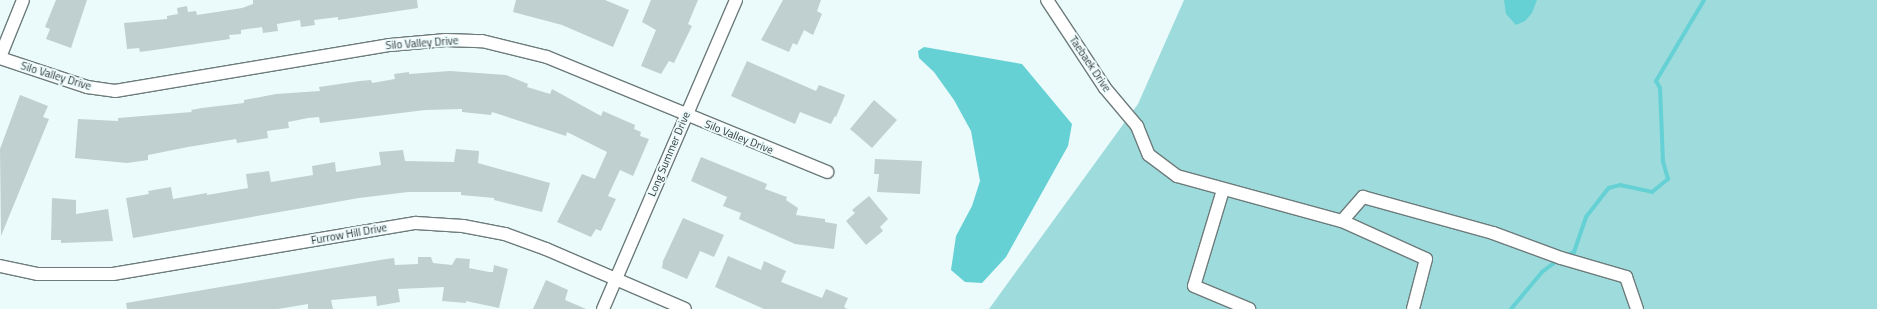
<!DOCTYPE html>
<html>
<head>
<meta charset="utf-8">
<style>
  body { margin:0 }
  #map { position:relative; width:1877px; height:309px; overflow:hidden; background:#ebfafb; font-family:"Titillium Web",sans-serif }
  div>[style] { position:absolute }
  .green>* { inset:0; background:#9edbdd }
  .water>* { inset:0; background:#65d1d4 }
  .stream>* { height:4px; margin:-2px; padding:0 2px; transform-origin:2px; border-radius:2px; background:#65d1d4 }
  .building>* { inset:0; background:#c0cfcf }
  .roads { filter:drop-shadow(1px 0 #6d7b7b) drop-shadow(-1px 0 #6d7b7b) drop-shadow(0 1px #6d7b7b) drop-shadow(0 -1px #6d7b7b) }
  .street>* { height:12px; margin:-6px; padding:0 6px; transform-origin:6px; border-radius:6px; background:#fff }
  span { translate:-50% -50%; white-space:nowrap; text-align:center; line-height:1.15; -webkit-text-stroke:3.5px #ebfafb; paint-order:stroke }
  .street-label { font-size:11px; color:#323838 }
</style>
</head>
<body>
<div id="map">
  <div class="green">
    <i style="clip-path:polygon(1184px 0,1877px 0,1877px 309px,989px 309px,1138px 104px)"></i>
  </div>
  <div class="water">
    <i style="clip-path:polygon(1504px 0,1537px 0,1532px 13px,1525px 21px,1516px 25px,1506px 14px)"></i>
    <i style="clip-path:polygon(924px 47px,1022px 64px,1072px 124px,1068px 146px,1006px 257px,982px 283px,965px 282px,951px 270px,956px 236px,972px 206px,980px 181px,971px 131px,954px 100px,934px 72px,919px 58px,918px 51px)"></i>
  </div>
  <div class="stream">
    <i style="left:1565px;top:256px;width:10px;rotate:-24deg"></i>
    <i style="left:1574px;top:252px;width:37px;rotate:-71deg"></i>
    <i style="left:1586px;top:217px;width:37px;rotate:-52deg"></i>
    <i style="left:1609px;top:188px;width:11px;rotate:-15deg"></i>
    <i style="left:1620px;top:185px;width:33px;rotate:12deg"></i>
    <i style="left:1652px;top:192px;width:21px;rotate:-39deg"></i>
    <i style="left:1668px;top:179px;width:18px;rotate:-106deg"></i>
    <i style="left:1663px;top:162px;width:74px;rotate:-92.3deg"></i>
    <i style="left:1660px;top:88px;width:8px;rotate:-120deg"></i>
    <i style="left:1656px;top:81px;width:94px;rotate:-59.3deg"></i>
    <i style="left:1511px;top:309px;width:48px;rotate:-50deg"></i>
    <i style="left:1542px;top:272px;width:21px;rotate:-37deg"></i>
  </div>
  <div class="building">
    <i style="clip-path:polygon(56px 0,87px 0,71px 48px,46px 39px,50px 29px,45px 27px)"></i>
    <i style="clip-path:polygon(253px 0,417px 0,418px 8px,338px 20px,338px 17px,314px 20px,315px 25px,301px 27px,300px 20px,277px 24px,278px 31px,263px 33px,262px 27px,241px 30px,241px 34px,229px 35px,230px 39px,154px 50px,140px 52px,139px 48px,127px 49px,124px 23px,167px 19px,167px 16px,178px 14px,177px 8px,187px 6px,188px 12px,196px 11px,197px 15px,242px 8px,253px 4px)"></i>
    <i style="clip-path:polygon(516px 0,605px 0,629px 10px,613px 47px,562px 25px,513px 12px)"></i>
    <i style="clip-path:polygon(651px 0,698px 0,688px 24px,692px 26px,674px 63px,669px 61px,661px 74px,641px 66px,656px 30px,642px 22px)"></i>
    <i style="clip-path:polygon(783px 0,821px 0,817px 11px,822px 14px,813px 35px,804px 30px,797px 45px,793px 43px,789px 52px,761px 40px)"></i>
    <i style="clip-path:polygon(747px 61px,816px 91px,819px 85px,845px 95px,836px 117px,835px 116px,831px 124px,800px 112px,795px 124px,731px 96px)"></i>
    <i style="clip-path:polygon(450px 71px,506px 75px,528px 84px,527px 87px,550px 94px,552px 89px,601px 116px,603px 111px,635px 125px,634px 129px,641px 132px,640px 136px,649px 139px,633px 176px,620px 170px,608px 196px,616px 199px,601px 231px,596px 229px,591px 237px,557px 222px,582px 174px,595px 179px,607px 152px,567px 132px,566px 136px,492px 112px,491px 115px,462px 112px,462px 109px,425px 110px,320px 123px,319px 117px,308px 118px,288px 122px,289px 128px,267px 131px,268px 138px,237px 143px,236px 139px,188px 147px,148px 155px,148px 160px,127px 163px,75px 158px,78px 119px,118px 121px,118px 118px,192px 112px,191px 110px,202px 108px,244px 103px,244px 100px,276px 94px,320px 91px,319px 87px,360px 81px,371px 80px,372px 83px,395px 79px,394px 74px,409px 72px,409px 74px)"></i>
    <i style="clip-path:polygon(20px 95px,48px 106px,43px 117px,49px 119px,1px 236px,0 149px)"></i>
    <i style="clip-path:polygon(874px 100px,897px 120px,872px 148px,850px 129px)"></i>
    <i style="clip-path:polygon(456px 149px,479px 151px,478px 163px,550px 183px,542px 212px,494px 200px,494px 198px,461px 195px,461px 192px,408px 192px,359px 198px,133px 238px,126px 198px,149px 194px,148px 191px,171px 187px,173px 199px,207px 193px,207px 195px,248px 188px,246px 174px,269px 171px,271px 182px,313px 175px,312px 166px,335px 162px,336px 172px,381px 165px,379px 152px,403px 150px,405px 161px,454px 162px)"></i>
    <i style="clip-path:polygon(701px 157px,767px 184px,765px 189px,787px 197px,786px 200px,798px 208px,796px 215px,825px 219px,825px 222px,837px 224px,834px 249px,795px 244px,739px 219px,741px 213px,723px 206px,727px 197px,691px 181px)"></i>
    <i style="clip-path:polygon(875px 159px,922px 161px,920px 194px,877px 192px,879px 174px,874px 174px)"></i>
    <i style="clip-path:polygon(869px 196px,888px 219px,880px 227px,883px 231px,866px 245px,846px 221px,855px 213px,852px 210px)"></i>
    <i style="clip-path:polygon(52px 198px,76px 200px,76px 214px,108px 209px,113px 241px,61px 243px,61px 240px,51px 240px)"></i>
    <i style="clip-path:polygon(683px 218px,724px 235px,714px 257px,700px 251px,687px 279px,662px 268px,663px 261px)"></i>
    <i style="clip-path:polygon(728px 256px,761px 270px,764px 261px,786px 271px,781px 282px,822px 298px,826px 289px,848px 298px,844px 307px,847px 309px,764px 309px,715px 287px)"></i>
    <i style="clip-path:polygon(418px 257px,431px 257px,433px 263px,452px 265px,456px 258px,470px 259px,469px 268px,489px 272px,493px 272px,494px 265px,508px 269px,499px 308px,466px 301px,466px 303px,442px 301px,444px 287px,398px 289px,400px 302px,377px 306px,376px 296px,331px 300px,333px 309px,308px 309px,308px 304px,278px 309px,127px 309px,126px 303px,380px 260px,394px 258px,395px 265px,418px 264px)"></i>
    <i style="clip-path:polygon(546px 280px,568px 290px,565px 300px,586px 309px,533px 309px)"></i>
  </div>
  <div class="roads">
    <div class="street">
      <i style="left:1047px;top:0;width:105px;rotate:56.6deg"></i>
      <i style="left:1105px;top:88px;width:50px;rotate:49.9deg"></i>
      <i style="left:1137px;top:126px;width:31px;rotate:68deg"></i>
      <i style="left:1149px;top:155px;width:35px;rotate:37deg"></i>
      <i style="left:1177px;top:176px;width:171px;rotate:15.3deg"></i>
      <i style="left:1342px;top:221px;width:32px;rotate:-49deg"></i>
      <i style="left:1363px;top:197px;width:135px;rotate:15.5deg"></i>
      <i style="left:1493px;top:233px;width:72px;rotate:20.2deg"></i>
      <i style="left:1561px;top:258px;width:68px;rotate:16.3deg"></i>
      <i style="left:1626px;top:277px;width:34px;rotate:71deg"></i>
      <i style="left:0;top:57px;width:61px;rotate:-68deg"></i>
      <i style="left:0;top:58px;width:92px;rotate:18.4deg"></i>
      <i style="left:87px;top:87px;width:28px;rotate:8deg"></i>
      <i style="left:115px;top:91px;width:279px;rotate:-9.5deg"></i>
      <i style="left:390px;top:45px;width:56px;rotate:-5.1deg"></i>
      <i style="left:446px;top:40px;width:36px;rotate:2deg"></i>
      <i style="left:482px;top:41px;width:67px;rotate:13.8deg"></i>
      <i style="left:547px;top:57px;width:303px;rotate:22.3deg"></i>
      <i style="left:1223px;top:190px;width:100px;rotate:106.8deg"></i>
      <i style="left:1194px;top:286px;width:60px;rotate:22.7deg"></i>
      <i style="left:1342px;top:221px;width:92px;rotate:24.3deg"></i>
      <i style="left:1426px;top:259px;width:52px;rotate:104.6deg"></i>
      <i style="left:0;top:266px;width:39px;rotate:12deg"></i>
      <i style="left:38px;top:274px;width:75px"></i>
      <i style="left:113px;top:274px;width:307px;rotate:-9.6deg"></i>
      <i style="left:416px;top:223px;width:47px;rotate:3.7deg"></i>
      <i style="left:463px;top:226px;width:43px;rotate:10.8deg"></i>
      <i style="left:505px;top:234px;width:44px;rotate:20.1deg"></i>
      <i style="left:546px;top:249px;width:151px;rotate:23.3deg"></i>
      <i style="left:603px;top:309px;width:336px;rotate:-66.7deg"></i>
    </div>
  </div>
  <div class="street-label">
    <span style="left:422px;top:43px;rotate:-4deg">Silo Valley Drive</span>
    <span style="left:1090px;top:64px;rotate:56deg">Taebaek Drive</span>
    <span style="left:56px;top:76px;rotate:17deg">Silo Valley Drive</span>
    <span style="left:739px;top:137px;rotate:22deg">Silo Valley Drive</span>
    <span style="left:669px;top:154px;rotate:-67deg">Long Summer Drive</span>
    <span style="left:349px;top:234px;rotate:-10deg">Furrow Hill Drive</span>
  </div>
</div>
</body>
</html>
